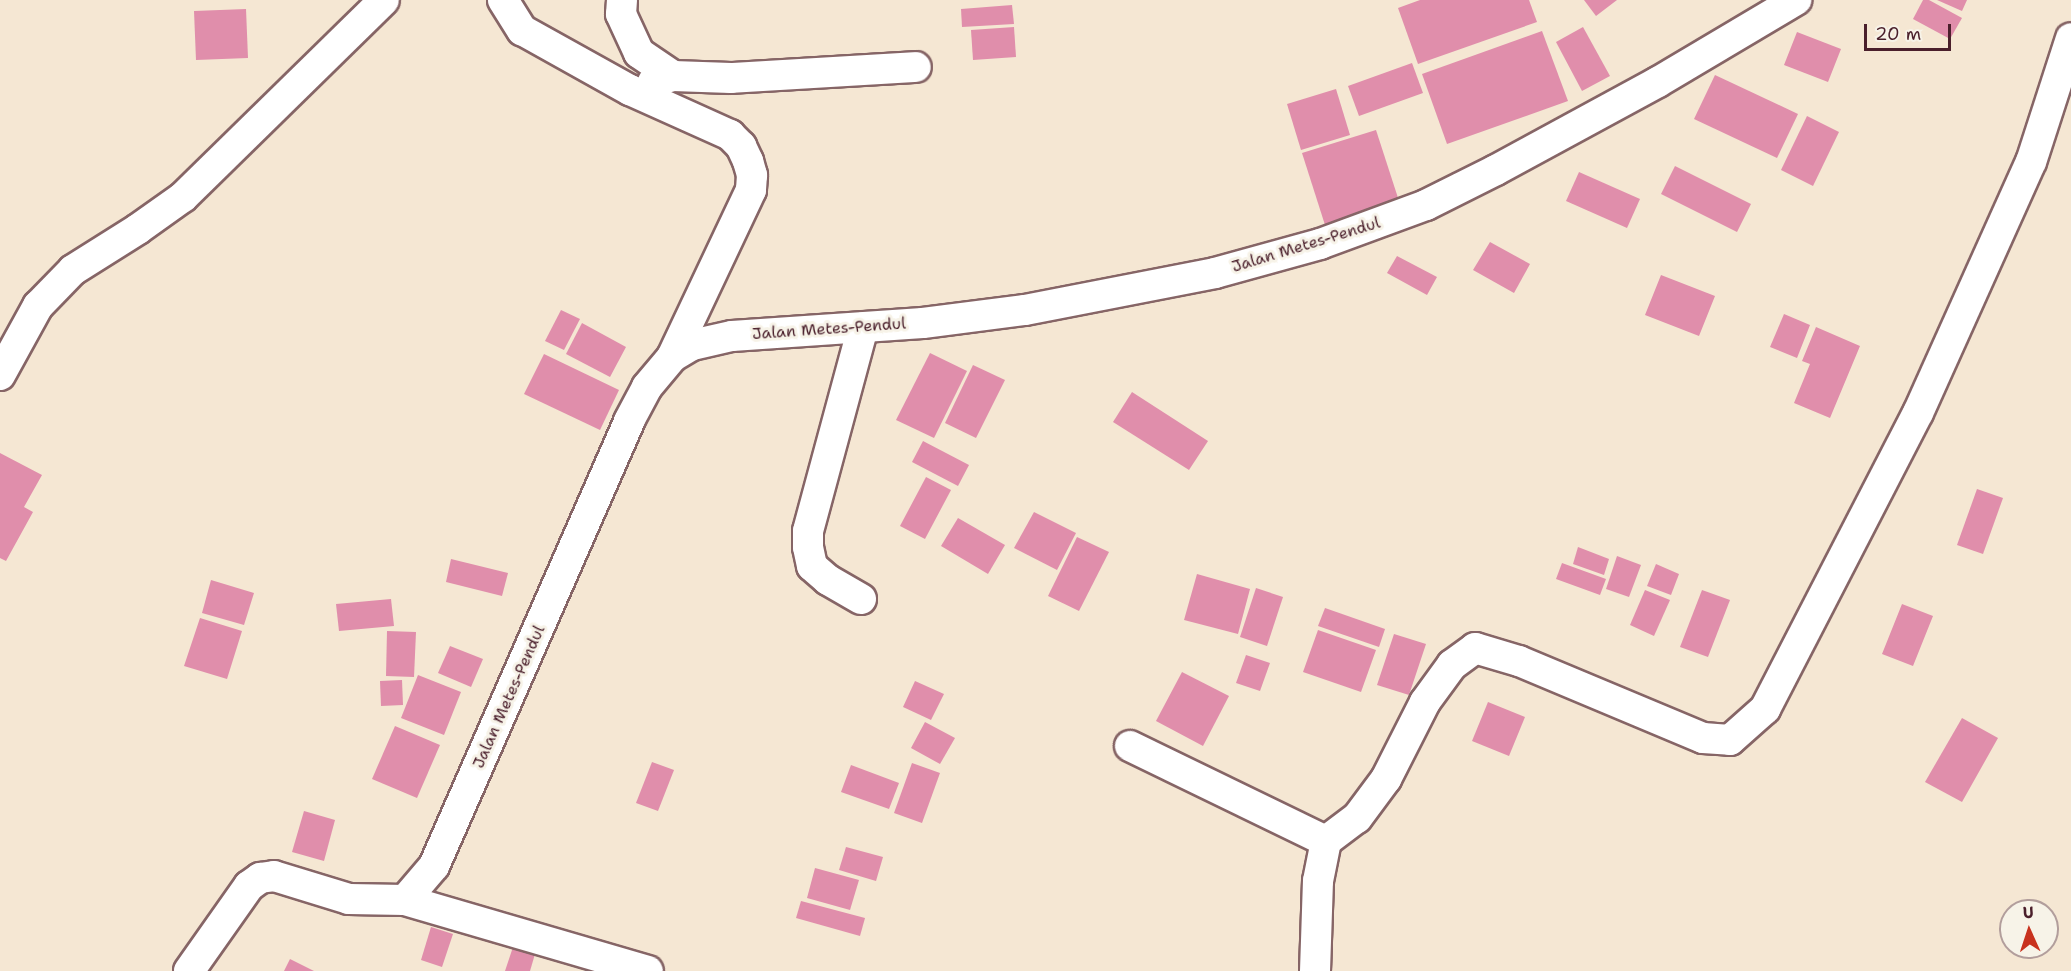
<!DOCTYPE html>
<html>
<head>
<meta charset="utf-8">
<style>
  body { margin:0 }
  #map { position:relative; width:2071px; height:971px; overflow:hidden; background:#f5e7d3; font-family:"Shantell Sans",sans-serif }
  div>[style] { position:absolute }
  .building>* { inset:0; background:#e08eab }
  .roads { filter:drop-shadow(2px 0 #866566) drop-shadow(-2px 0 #866566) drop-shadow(0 2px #866566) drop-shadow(0 -2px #866566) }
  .minor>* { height:30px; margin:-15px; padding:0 15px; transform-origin:15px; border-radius:15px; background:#fff }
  span { translate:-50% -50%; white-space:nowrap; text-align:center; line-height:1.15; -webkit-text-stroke:6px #f7f3e8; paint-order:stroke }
  .street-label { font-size:16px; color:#4a1f2b }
  .north { position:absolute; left:1999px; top:899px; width:60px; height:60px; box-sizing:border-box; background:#f7f3e8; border:2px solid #b29e9c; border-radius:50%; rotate:357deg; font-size:16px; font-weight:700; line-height:24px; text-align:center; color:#4a1f2b }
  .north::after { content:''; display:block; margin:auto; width:21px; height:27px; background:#c8321e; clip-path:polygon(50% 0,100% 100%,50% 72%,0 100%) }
  .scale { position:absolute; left:1864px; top:24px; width:87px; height:27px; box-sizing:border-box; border:3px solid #4a1f2b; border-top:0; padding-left:8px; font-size:18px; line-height:21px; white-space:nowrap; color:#4a1f2b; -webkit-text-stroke:4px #f7f3e8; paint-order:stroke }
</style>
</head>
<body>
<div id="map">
  <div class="building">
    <i style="clip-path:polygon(1420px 0,1529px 0,1537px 22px,1418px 64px,1398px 8px)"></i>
    <i style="clip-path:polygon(1584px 0,1617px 0,1596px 16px)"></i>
    <i style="clip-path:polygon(1923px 0,1929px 0,1962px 18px,1950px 39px,1913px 19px)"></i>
    <i style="clip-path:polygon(1937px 0,1967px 0,1962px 11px)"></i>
    <i style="clip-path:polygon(1012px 5px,1014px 24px,962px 27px,961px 9px)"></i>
    <i style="clip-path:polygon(246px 9px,248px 58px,196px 60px,194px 11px)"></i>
    <i style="clip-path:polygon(1014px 27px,1016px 57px,973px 60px,971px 30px)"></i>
    <i style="clip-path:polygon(1583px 27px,1610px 76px,1582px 91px,1556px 42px)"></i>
    <i style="clip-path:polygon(1542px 31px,1568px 101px,1447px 144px,1422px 74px)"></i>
    <i style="clip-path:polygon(1797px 32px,1841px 49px,1828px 82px,1784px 65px)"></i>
    <i style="clip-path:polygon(1412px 63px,1423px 93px,1359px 116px,1348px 86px)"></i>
    <i style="clip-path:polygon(1715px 75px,1798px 114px,1777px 158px,1694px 119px)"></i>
    <i style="clip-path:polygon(1336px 89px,1350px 135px,1301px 150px,1287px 104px)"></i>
    <i style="clip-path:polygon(1807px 116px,1839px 132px,1813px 186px,1781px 170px)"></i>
    <i style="clip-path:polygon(1376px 130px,1399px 201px,1325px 225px,1302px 153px)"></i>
    <i style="clip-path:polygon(1675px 166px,1751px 204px,1737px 232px,1661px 194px)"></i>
    <i style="clip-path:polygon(1579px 172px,1640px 199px,1627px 228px,1566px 201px)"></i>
    <i style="clip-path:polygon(1490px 242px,1530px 264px,1514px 293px,1473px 270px)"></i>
    <i style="clip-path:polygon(1397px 256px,1437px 277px,1427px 295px,1387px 273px)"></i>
    <i style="clip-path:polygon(1661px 275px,1715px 296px,1699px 336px,1645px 315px)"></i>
    <i style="clip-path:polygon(561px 310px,580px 319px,564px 350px,545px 341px)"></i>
    <i style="clip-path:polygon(1784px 314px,1810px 325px,1797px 358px,1770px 347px)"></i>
    <i style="clip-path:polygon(582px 323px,626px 347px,610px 377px,566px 354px)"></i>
    <i style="clip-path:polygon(1816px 327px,1860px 346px,1830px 418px,1794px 403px,1810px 364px,1802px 361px)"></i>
    <i style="clip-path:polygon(930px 353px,967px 371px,934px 438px,896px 420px)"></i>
    <i style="clip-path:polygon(544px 354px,619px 390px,600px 430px,524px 394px)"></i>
    <i style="clip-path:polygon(973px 365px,1005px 380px,976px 438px,945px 423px)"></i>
    <i style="clip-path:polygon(1132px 392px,1208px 441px,1189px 470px,1113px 422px)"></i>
    <i style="clip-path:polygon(923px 441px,969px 465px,958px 486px,912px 462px)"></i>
    <i style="clip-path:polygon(0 453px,42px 475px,24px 507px,33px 512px,6px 561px,0 558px)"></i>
    <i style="clip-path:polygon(926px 477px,951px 490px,925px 539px,900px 526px)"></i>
    <i style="clip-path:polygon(1977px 489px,2003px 498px,1983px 554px,1957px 545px)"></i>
    <i style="clip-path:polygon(1034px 512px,1076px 533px,1057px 570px,1014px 548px)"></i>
    <i style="clip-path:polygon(958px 518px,1005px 545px,988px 574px,941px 546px)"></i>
    <i style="clip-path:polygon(1077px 537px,1109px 552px,1079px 611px,1048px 596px)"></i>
    <i style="clip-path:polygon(1578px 547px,1609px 559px,1604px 575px,1573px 564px)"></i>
    <i style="clip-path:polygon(1617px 556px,1641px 565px,1629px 597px,1606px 589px)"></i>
    <i style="clip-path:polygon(451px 559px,508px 573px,502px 596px,446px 582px)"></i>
    <i style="clip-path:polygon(1562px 563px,1606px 579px,1600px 595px,1556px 579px)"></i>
    <i style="clip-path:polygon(1656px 564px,1679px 574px,1671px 595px,1647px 586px)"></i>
    <i style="clip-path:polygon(1197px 574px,1250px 589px,1238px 634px,1184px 620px)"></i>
    <i style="clip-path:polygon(211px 580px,254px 593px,244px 625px,202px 613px)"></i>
    <i style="clip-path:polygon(1256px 588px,1283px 597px,1267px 646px,1240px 637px)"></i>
    <i style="clip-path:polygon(1645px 590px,1670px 600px,1654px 636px,1630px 625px)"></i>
    <i style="clip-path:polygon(1702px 590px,1730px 600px,1708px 657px,1680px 647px)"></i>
    <i style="clip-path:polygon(391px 599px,394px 626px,339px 631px,336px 604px)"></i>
    <i style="clip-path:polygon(1902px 604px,1933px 616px,1913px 666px,1882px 654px)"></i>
    <i style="clip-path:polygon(1325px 608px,1385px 629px,1379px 647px,1318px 626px)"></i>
    <i style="clip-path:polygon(200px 618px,242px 631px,227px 679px,184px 666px)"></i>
    <i style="clip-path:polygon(1318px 630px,1376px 650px,1361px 692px,1303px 672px)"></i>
    <i style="clip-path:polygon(387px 631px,416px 632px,414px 677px,386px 676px)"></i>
    <i style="clip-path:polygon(1394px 634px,1426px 644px,1409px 695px,1377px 685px)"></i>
    <i style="clip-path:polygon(450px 646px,483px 659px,471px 687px,438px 673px)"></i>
    <i style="clip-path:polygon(1246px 655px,1270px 663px,1260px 691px,1236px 683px)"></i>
    <i style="clip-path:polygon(1182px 672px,1229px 696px,1203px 746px,1156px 721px)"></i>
    <i style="clip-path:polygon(418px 675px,461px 692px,444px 735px,401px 718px)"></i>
    <i style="clip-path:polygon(402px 680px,403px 705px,381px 706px,380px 681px)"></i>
    <i style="clip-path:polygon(915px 681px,944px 694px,931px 720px,903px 707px)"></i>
    <i style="clip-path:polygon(1488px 702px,1525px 717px,1509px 756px,1472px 741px)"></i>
    <i style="clip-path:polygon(1962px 718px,1998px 738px,1962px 802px,1925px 782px)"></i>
    <i style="clip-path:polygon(925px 722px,955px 738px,940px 764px,911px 748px)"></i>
    <i style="clip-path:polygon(395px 726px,440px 745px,417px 798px,372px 779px)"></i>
    <i style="clip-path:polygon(652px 762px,674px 770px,658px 811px,636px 803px)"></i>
    <i style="clip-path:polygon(912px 763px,940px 773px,922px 823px,894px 813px)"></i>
    <i style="clip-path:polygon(851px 765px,899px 783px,889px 809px,841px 792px)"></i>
    <i style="clip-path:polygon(304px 811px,335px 820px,324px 861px,292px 852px)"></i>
    <i style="clip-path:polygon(846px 847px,883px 857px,876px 881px,839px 870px)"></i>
    <i style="clip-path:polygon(815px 868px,859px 880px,850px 910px,807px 898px)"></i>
    <i style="clip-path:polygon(801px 901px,865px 918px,860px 936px,796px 918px)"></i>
    <i style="clip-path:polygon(431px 927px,453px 934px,442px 967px,421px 960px)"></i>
    <i style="clip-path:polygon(513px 947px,535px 954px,530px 971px,505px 971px)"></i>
    <i style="clip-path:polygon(290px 959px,314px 971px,284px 971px)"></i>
  </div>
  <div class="roads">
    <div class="minor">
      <i style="left:503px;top:0;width:36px;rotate:58deg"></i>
      <i style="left:522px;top:30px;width:124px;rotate:29.1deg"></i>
      <i style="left:630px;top:90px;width:110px;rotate:24.2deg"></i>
      <i style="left:730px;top:135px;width:16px;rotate:45deg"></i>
      <i style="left:741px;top:146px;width:17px;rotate:65deg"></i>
      <i style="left:748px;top:161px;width:15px;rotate:74deg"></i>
      <i style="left:752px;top:175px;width:15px;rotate:94deg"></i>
      <i style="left:751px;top:190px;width:185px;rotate:115.3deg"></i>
      <i style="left:622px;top:0;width:14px;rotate:94deg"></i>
      <i style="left:621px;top:14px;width:43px;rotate:65.2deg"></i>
      <i style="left:639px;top:53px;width:41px;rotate:34.1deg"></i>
      <i style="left:673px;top:76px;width:21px;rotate:163deg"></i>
      <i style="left:673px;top:76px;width:58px;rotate:2deg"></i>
      <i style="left:731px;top:78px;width:185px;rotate:-3.4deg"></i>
      <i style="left:0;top:375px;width:79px;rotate:-61.2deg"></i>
      <i style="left:38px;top:306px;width:50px;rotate:-45.8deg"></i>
      <i style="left:73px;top:270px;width:77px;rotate:-32.2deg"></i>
      <i style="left:138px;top:229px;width:55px;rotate:-35.4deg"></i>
      <i style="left:183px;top:197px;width:281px;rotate:-44.4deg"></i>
      <i style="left:861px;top:599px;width:38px;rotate:-150deg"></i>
      <i style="left:828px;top:580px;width:21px;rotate:-139deg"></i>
      <i style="left:812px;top:566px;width:19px;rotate:-102deg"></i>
      <i style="left:808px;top:547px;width:16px;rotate:-90deg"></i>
      <i style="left:808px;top:531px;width:211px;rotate:-74.9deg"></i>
      <i style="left:1130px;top:746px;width:218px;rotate:25.9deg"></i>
      <i style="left:405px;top:900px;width:253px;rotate:16.3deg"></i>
      <i style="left:189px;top:971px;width:104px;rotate:-54.8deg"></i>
      <i style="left:249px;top:886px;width:14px;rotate:-36deg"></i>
      <i style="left:260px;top:878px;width:14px;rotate:-8deg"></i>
      <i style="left:274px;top:876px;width:78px;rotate:17deg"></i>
      <i style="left:349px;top:899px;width:56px;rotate:1deg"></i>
      <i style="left:405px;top:900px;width:45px;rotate:-49.5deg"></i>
      <i style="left:434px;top:866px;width:486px;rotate:-66.3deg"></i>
      <i style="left:629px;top:421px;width:38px;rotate:-62deg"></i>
      <i style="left:647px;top:387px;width:39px;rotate:-50deg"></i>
      <i style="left:672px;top:357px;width:23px;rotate:-31deg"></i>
      <i style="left:692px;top:345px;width:41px;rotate:-12.7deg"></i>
      <i style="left:732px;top:336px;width:191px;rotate:-3.9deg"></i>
      <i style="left:923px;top:323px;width:103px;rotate:-7.3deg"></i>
      <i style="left:1025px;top:310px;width:194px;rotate:-11deg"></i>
      <i style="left:1215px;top:273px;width:109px;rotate:-15.4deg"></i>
      <i style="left:1320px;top:244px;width:113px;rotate:-20.2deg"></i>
      <i style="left:1426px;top:205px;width:78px;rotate:-26.6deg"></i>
      <i style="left:1496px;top:170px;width:184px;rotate:-28.5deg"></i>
      <i style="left:1658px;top:82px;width:161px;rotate:-30.7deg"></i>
      <i style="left:1315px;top:971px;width:90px;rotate:-88.1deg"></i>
      <i style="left:1318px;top:881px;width:41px;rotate:-78.7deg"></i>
      <i style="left:1326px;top:841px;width:39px;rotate:-37deg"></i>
      <i style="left:1357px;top:818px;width:49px;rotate:-53.4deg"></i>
      <i style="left:1386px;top:779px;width:86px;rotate:-63.1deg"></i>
      <i style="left:1425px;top:702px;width:46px;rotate:-53.9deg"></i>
      <i style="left:1452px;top:665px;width:29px;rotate:-36deg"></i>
      <i style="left:1475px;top:648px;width:46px;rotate:16.5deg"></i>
      <i style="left:1519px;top:661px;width:199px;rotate:22.7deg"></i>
      <i style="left:1703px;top:738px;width:27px;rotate:4deg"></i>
      <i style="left:1730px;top:740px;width:47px;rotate:-41.5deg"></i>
      <i style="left:1765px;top:709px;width:333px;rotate:-62.7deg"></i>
      <i style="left:1918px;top:413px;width:275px;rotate:-65.8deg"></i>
      <i style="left:2031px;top:162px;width:130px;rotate:-72.1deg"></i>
    </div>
  </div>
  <div class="street-label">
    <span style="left:1306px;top:245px;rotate:-17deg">Jalan Metes-Pendul</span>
    <span style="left:829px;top:329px;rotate:-4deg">Jalan Metes-Pendul</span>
    <span style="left:509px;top:697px;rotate:-66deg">Jalan Metes-Pendul</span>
  </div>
  <div class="north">U</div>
  <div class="scale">20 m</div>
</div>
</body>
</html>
